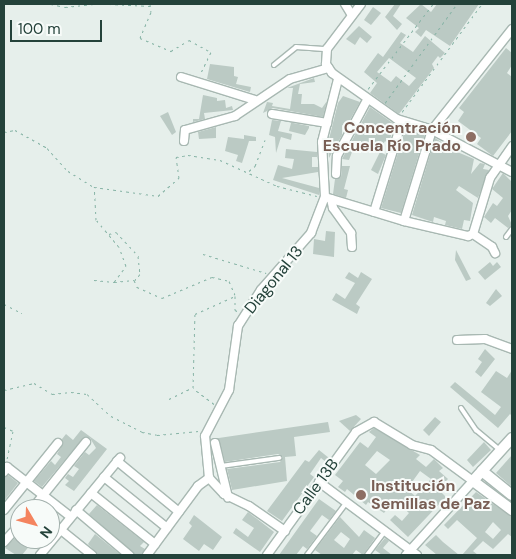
<!DOCTYPE html>
<html>
<head>
<meta charset="utf-8">
<style>
  body { margin:0 }
  #map { position:relative; width:516px; height:559px; overflow:hidden; background:#e6efeb; font-family:"DM Sans",sans-serif }
  div>[style] { position:absolute }
  .building>* { inset:0; background:#bbcac4 }
  .path>* { height:1px; margin-top:-0.5px; transform-origin:0; background:repeating-linear-gradient(90deg,#86b3a5 0 2.5px,transparent 0 6.5px) }
  .roads { filter:drop-shadow(1px 0 #a8b8b2) drop-shadow(-1px 0 #a8b8b2) drop-shadow(0 1px #a8b8b2) drop-shadow(0 -1px #a8b8b2) }
  .lane>* { height:4px; margin:-2px; padding:0 2px; transform-origin:2px; border-radius:2px; background:#fff }
  .street>* { height:8px; margin:-4px; padding:0 4px; transform-origin:4px; border-radius:4px; background:#fff }
  .secondary>* { height:10px; margin:-5px; padding:0 5px; transform-origin:5px; border-radius:5px; background:#fff }
  .dots>* { width:14px; height:14px; translate:-50% -50%; box-sizing:border-box; border:2px solid #f7fbf9; border-radius:50% }
  span { translate:-50% -50%; white-space:nowrap; text-align:center; line-height:1.15; -webkit-text-stroke:4px #f7fbf9; paint-order:stroke }
  .education-label { font-size:16px; color:#785e54; font-weight:700 }
  .right { translate:-100% -50%; text-align:right }
  .left { translate:0 -50%; text-align:left }
  .street-label { font-size:16px; color:#24423a }
  .frame { position:absolute; inset:0; border:5px solid #24423a; pointer-events:none }
  .north { position:absolute; left:10px; top:499px; width:50px; height:50px; box-sizing:border-box; background:#f7fbf9; border:1px solid #a3b1ad; border-radius:50%; rotate:127deg; font-size:14px; font-weight:700; line-height:20px; text-align:center; color:#24423a }
  .north::after { content:''; display:block; margin:auto; width:18px; height:22px; background:#f4845f; clip-path:polygon(50% 0,100% 100%,50% 72%,0 100%) }
  .scale { position:absolute; left:10px; top:20px; width:92px; height:22px; box-sizing:border-box; border:2px solid #24423a; border-top:0; padding-left:6px; font-size:15px; line-height:18px; white-space:nowrap; color:#24423a; -webkit-text-stroke:4px #f7fbf9; paint-order:stroke }
</style>
</head>
<body>
<div id="map">
  <div class="building">
    <i style="clip-path:polygon(395px 4px,401px 4px,393px 16px,402px 24px,397px 30px,385px 17px)"></i>
    <i style="clip-path:polygon(421px 4px,431px 12px,437px 4px,479px 4px,450px 46px,426px 30px,421px 37px,415px 32px,419px 28px,406px 18px)"></i>
    <i style="clip-path:polygon(373px 7px,381px 13px,371px 25px,364px 20px)"></i>
    <i style="clip-path:polygon(359px 26px,372px 37px,367px 43px,360px 37px,355px 45px,346px 39px)"></i>
    <i style="clip-path:polygon(evenodd,401px 32px,406px 35px,400px 43px,413px 52px,425px 36px,445px 53px,440px 58px,438px 56px,432px 64px,434px 68px,399px 114px,370px 93px,377px 83px,364px 72px,378px 53px,383px 57px,401px 32px,389px 58px,416px 78px,409px 86px,396px 76px,391px 82px,377px 72px,389px 58px)"></i>
    <i style="clip-path:polygon(506px 48px,512px 53px,512px 65px,507px 73px,512px 77px,512px 131px,493px 156px,477px 144px,481px 138px,458px 121px,464px 112px,459px 108px)"></i>
    <i style="clip-path:polygon(210px 64px,234px 67px,234px 76px,238px 77px,236px 84px,251px 87px,250px 92px,207px 79px)"></i>
    <i style="clip-path:polygon(314px 78px,315px 82px,300px 84px,298px 94px,302px 94px,301px 104px,314px 104px,322px 108px,327px 101px,323px 117px,273px 108px,263px 113px,267px 102px,273px 103px,272px 106px,290px 109px,293px 88px,287px 88px)"></i>
    <i style="clip-path:polygon(203px 95px,217px 98px,217px 101px,225px 100px,226px 108px,232px 106px,233px 110px,204px 113px,205px 119px,193px 122px,193px 119px,199px 119px)"></i>
    <i style="clip-path:polygon(343px 96px,360px 102px,346px 127px,342px 125px,342px 135px,329px 158px,328px 143px,338px 103px)"></i>
    <i style="clip-path:polygon(370px 107px,394px 124px,389px 144px,385px 141px,379px 152px,360px 148px,356px 153px,352px 152px,349px 160px,342px 159px)"></i>
    <i style="clip-path:polygon(168px 112px,176px 132px,172px 135px,160px 116px)"></i>
    <i style="clip-path:polygon(272px 120px,281px 121px,278px 131px,292px 134px,291px 140px,281px 137px,276px 153px,275px 137px,269px 135px)"></i>
    <i style="clip-path:polygon(288px 122px,309px 126px,309px 128px,305px 135px,289px 131px,291px 123px)"></i>
    <i style="clip-path:polygon(216px 127px,216px 138px,199px 139px,198px 132px)"></i>
    <i style="clip-path:polygon(405px 130px,425px 134px,401px 213px,381px 208px)"></i>
    <i style="clip-path:polygon(244px 135px,256px 137px,256px 141px,249px 141px,242px 163px,236px 161px,238px 155px,225px 151px,228px 137px,244px 139px)"></i>
    <i style="clip-path:polygon(435px 138px,443px 143px,443px 146px,474px 159px,471px 174px,480px 163px,485px 164px,483px 169px,489px 170px,478px 198px,459px 186px,456px 190px,473px 203px,470px 221px,464px 220px,462px 229px,445px 225px,446px 221px,434px 217px,433px 222px,412px 215px)"></i>
    <i style="clip-path:polygon(286px 149px,317px 152px,317px 157px,312px 157px,312px 167px,318px 167px,318px 172px,282px 178px,319px 188px,319px 195px,273px 180px,278px 165px,292px 169px,294px 159px,285px 158px)"></i>
    <i style="clip-path:polygon(380px 152px,386px 155px,378px 174px,371px 170px)"></i>
    <i style="clip-path:polygon(342px 166px,350px 166px,344px 189px,348px 190px,346px 198px,333px 194px,335px 179px,341px 177px)"></i>
    <i style="clip-path:polygon(503px 173px,512px 182px,512px 210px,508px 216px,512px 225px,508px 228px,495px 218px,491px 223px,484px 217px,493px 203px,497px 206px,503px 198px,492px 189px)"></i>
    <i style="clip-path:polygon(326px 231px,335px 232px,334px 257px,313px 254px,314px 239px,325px 241px)"></i>
    <i style="clip-path:polygon(456px 250px,471px 279px,466px 281px,455px 260px)"></i>
    <i style="clip-path:polygon(490px 262px,493px 266px,497px 262px,501px 267px,485px 280px,478px 272px)"></i>
    <i style="clip-path:polygon(349px 272px,358px 278px,361px 272px,372px 279px,356px 304px,360px 307px,357px 314px,332px 300px,336px 293px,345px 299px,355px 283px,345px 278px)"></i>
    <i style="clip-path:polygon(496px 289px,502px 296px,490px 306px,486px 303px)"></i>
    <i style="clip-path:polygon(485px 349px,495px 359px,481px 377px,475px 372px,482px 362px,478px 359px)"></i>
    <i style="clip-path:polygon(512px 370px,512px 416px,510px 414px,498px 428px,450px 387px,455px 382px,495px 415px,501px 407px,481px 392px,496px 371px,507px 378px)"></i>
    <i style="clip-path:polygon(356px 415px,361px 419px,350px 431px,339px 421px)"></i>
    <i style="clip-path:polygon(435px 417px,441px 422px,429px 436px,423px 430px)"></i>
    <i style="clip-path:polygon(328px 422px,330px 432px,294px 437px,296px 456px,285px 457px,287px 481px,232px 490px,227px 469px,280px 462px,283px 457px,278px 454px,225px 462px,219px 440px,212px 439px)"></i>
    <i style="clip-path:polygon(evenodd,374px 428px,420px 455px,416px 459px,426px 467px,434px 459px,443px 468px,439px 471px,448px 479px,438px 489px,446px 497px,408px 537px,390px 520px,395px 515px,402px 521px,409px 513px,397px 502px,393px 501px,384px 513px,368px 502px,366px 505px,347px 489px,345px 492px,338px 487px,343px 481px,335px 475px,360px 442px,368px 448px,376px 437px,369px 432px,374px 428px,377px 451px,390px 460px,376px 474px,365px 465px,377px 451px,374px 428px,420px 471px,431px 479px,415px 496px,407px 489px,420px 471px)"></i>
    <i style="clip-path:polygon(81px 430px,107px 449px,74px 491px,65px 485px,69px 481px,65px 478px,68px 474px,73px 477px,79px 469px,74px 466px,85px 452px,89px 455px,96px 448px,90px 438px,84px 437px,42px 487px,34px 481px,51px 461px,55px 465px,61px 457px,57px 454px,63px 444px,62px 439px,66px 434px,73px 440px)"></i>
    <i style="clip-path:polygon(484px 442px,491px 450px,473px 467px,467px 460px)"></i>
    <i style="clip-path:polygon(319px 450px,329px 458px,326px 462px,321px 458px,310px 474px,314px 477px,282px 521px,267px 511px,305px 460px,309px 462px)"></i>
    <i style="clip-path:polygon(512px 455px,512px 485px,511px 486px,496px 473px)"></i>
    <i style="clip-path:polygon(8px 475px,18px 483px,4px 501px,4px 478px)"></i>
    <i style="clip-path:polygon(evenodd,476px 492px,512px 517px,512px 537px,508px 534px,493px 549px,483px 541px,473px 551px,478px 555px,462px 555px,477px 538px,457px 520px,448px 529px,444px 525px,476px 492px,493px 522px,501px 530px,493px 539px,485px 532px,493px 522px)"></i>
    <i style="clip-path:polygon(319px 499px,336px 511px,329px 520px,322px 515px,310px 531px,317px 536px,307px 549px,303px 546px,296px 555px,279px 555px)"></i>
    <i style="clip-path:polygon(97px 505px,144px 542px,140px 546px,145px 549px,141px 555px,135px 555px,89px 514px)"></i>
    <i style="clip-path:polygon(248px 512px,274px 532px,260px 552px,233px 533px,236px 528px,248px 537px,254px 528px,242px 520px)"></i>
    <i style="clip-path:polygon(194px 515px,222px 537px,213px 550px,204px 544px,199px 551px,183px 539px,192px 526px,189px 523px)"></i>
    <i style="clip-path:polygon(evenodd,340px 517px,359px 537px,364px 530px,375px 538px,363px 555px,356px 550px,352px 555px,322px 555px,315px 550px,340px 517px,341px 532px,350px 539px,344px 548px,334px 540px,341px 532px)"></i>
    <i style="clip-path:polygon(20px 533px,20px 539px,35px 539px,22px 555px,16px 555px,5px 548px)"></i>
    <i style="clip-path:polygon(95px 534px,121px 555px,98px 555px,88px 544px)"></i>
    <i style="clip-path:polygon(436px 535px,443px 542px,459px 555px,437px 555px,425px 545px)"></i>
    <i style="clip-path:polygon(385px 538px,389px 541px,383px 548px,392px 555px,382px 555px,375px 550px)"></i>
  </div>
  <div class="path">
    <i style="left:26px;top:4px;width:5px"></i>
    <i style="left:51px;top:4px;width:14px;rotate:12deg"></i>
    <i style="left:65px;top:7px;width:29px;rotate:-6deg"></i>
    <i style="left:109px;top:4px;width:42px;rotate:2.7deg"></i>
    <i style="left:150px;top:4px;width:8px;rotate:83deg"></i>
    <i style="left:151px;top:12px;width:28px;rotate:113deg"></i>
    <i style="left:140px;top:38px;width:34px;rotate:23deg"></i>
    <i style="left:171px;top:51px;width:21px;rotate:-31deg"></i>
    <i style="left:189px;top:40px;width:25px;rotate:29deg"></i>
    <i style="left:211px;top:52px;width:25px;rotate:116deg"></i>
    <i style="left:368px;top:89px;width:107px;rotate:-52.6deg"></i>
    <i style="left:385px;top:103px;width:122px;rotate:-54deg"></i>
    <i style="left:402px;top:112px;width:134px;rotate:-53.5deg"></i>
    <i style="left:4px;top:132px;width:11px;rotate:-10deg"></i>
    <i style="left:15px;top:130px;width:37px;rotate:29deg"></i>
    <i style="left:47px;top:148px;width:31px;rotate:48deg"></i>
    <i style="left:68px;top:171px;width:31px;rotate:32deg"></i>
    <i style="left:94px;top:187px;width:65px;rotate:8deg"></i>
    <i style="left:158px;top:196px;width:28px;rotate:-41deg"></i>
    <i style="left:179px;top:178px;width:21px;rotate:-98deg"></i>
    <i style="left:176px;top:157px;width:12px;rotate:-9deg"></i>
    <i style="left:188px;top:155px;width:32px;rotate:9deg"></i>
    <i style="left:220px;top:160px;width:63px;rotate:24.5deg"></i>
    <i style="left:277px;top:186px;width:41px;rotate:14deg"></i>
    <i style="left:249px;top:171px;width:8px;rotate:-40deg"></i>
    <i style="left:255px;top:166px;width:28px;rotate:-69deg"></i>
    <i style="left:109px;top:234px;width:7px;rotate:-16deg"></i>
    <i style="left:116px;top:232px;width:33px;rotate:47deg"></i>
    <i style="left:138px;top:256px;width:18px;rotate:84deg"></i>
    <i style="left:140px;top:274px;width:8px;rotate:130deg"></i>
    <i style="left:203px;top:254px;width:66px;rotate:16.8deg"></i>
    <i style="left:94px;top:280px;width:20px;rotate:6deg"></i>
    <i style="left:114px;top:282px;width:20px;rotate:-53deg"></i>
    <i style="left:126px;top:266px;width:20px;rotate:-110deg"></i>
    <i style="left:119px;top:247px;width:35px;rotate:-130deg"></i>
    <i style="left:96px;top:220px;width:33px;rotate:-93deg"></i>
    <i style="left:114px;top:282px;width:20px;rotate:-6deg"></i>
    <i style="left:134px;top:280px;width:8px;rotate:67deg"></i>
    <i style="left:137px;top:287px;width:27px;rotate:24deg"></i>
    <i style="left:162px;top:298px;width:54px;rotate:-22.8deg"></i>
    <i style="left:212px;top:277px;width:17px;rotate:13deg"></i>
    <i style="left:229px;top:281px;width:15px;rotate:67deg"></i>
    <i style="left:4px;top:304px;width:20px;rotate:27deg"></i>
    <i style="left:4px;top:390px;width:31px;rotate:-13deg"></i>
    <i style="left:34px;top:383px;width:21px;rotate:31deg"></i>
    <i style="left:52px;top:394px;width:19px;rotate:-6deg"></i>
    <i style="left:71px;top:392px;width:16px;rotate:7deg"></i>
    <i style="left:87px;top:394px;width:33px;rotate:43deg"></i>
    <i style="left:111px;top:416px;width:35px;rotate:27deg"></i>
    <i style="left:142px;top:432px;width:15px;rotate:11deg"></i>
    <i style="left:157px;top:435px;width:42px;rotate:-5.4deg"></i>
    <i style="left:169px;top:399px;width:25px;rotate:-26deg"></i>
    <i style="left:214px;top:404px;width:26px;rotate:-143deg"></i>
    <i style="left:193px;top:388px;width:74px;rotate:-88.5deg"></i>
    <i style="left:195px;top:314px;width:44px;rotate:-24.2deg"></i>
    <i style="left:235px;top:296px;width:14px;rotate:90deg"></i>
    <i style="left:235px;top:310px;width:4px;rotate:27deg"></i>
    <i style="left:4px;top:427px;width:10px;rotate:24deg"></i>
    <i style="left:13px;top:431px;width:29px;rotate:102deg"></i>
  </div>
  <div class="roads">
    <div class="lane">
      <i style="left:274px;top:65px;width:28px;rotate:-39deg"></i>
      <i style="left:296px;top:47px;width:31px;rotate:4deg"></i>
      <i style="left:506px;top:237px;width:10px;rotate:-53deg"></i>
      <i style="left:461px;top:408px;width:27px;rotate:56deg"></i>
      <i style="left:476px;top:430px;width:30px;rotate:40deg"></i>
      <i style="left:221px;top:466px;width:59px;rotate:-7.9deg"></i>
      <i style="left:307px;top:555px;width:66px;rotate:-53deg"></i>
      <i style="left:367px;top:555px;width:30px;rotate:-53deg"></i>
    </div>
    <div class="street">
      <i style="left:345px;top:4px;width:13px;rotate:58deg"></i>
      <i style="left:361px;top:4px;width:56px;rotate:127.1deg"></i>
      <i style="left:327px;top:49px;width:15px;rotate:94deg"></i>
      <i style="left:326px;top:64px;width:11px;rotate:56deg"></i>
      <i style="left:332px;top:73px;width:80px;rotate:35.3deg"></i>
      <i style="left:397px;top:119px;width:37px;rotate:17deg"></i>
      <i style="left:432px;top:130px;width:90px;rotate:27.7deg"></i>
      <i style="left:181px;top:77px;width:77px;rotate:17.3deg"></i>
      <i style="left:272px;top:114px;width:56px;rotate:9.3deg"></i>
      <i style="left:184px;top:141px;width:11px;rotate:-85deg"></i>
      <i style="left:185px;top:130px;width:52px;rotate:-15.6deg"></i>
      <i style="left:235px;top:116px;width:66px;rotate:-33.9deg"></i>
      <i style="left:290px;top:79px;width:40px;rotate:-16deg"></i>
      <i style="left:336px;top:174px;width:18px;rotate:-87deg"></i>
      <i style="left:337px;top:156px;width:64px;rotate:-61.8deg"></i>
      <i style="left:325px;top:197px;width:83px;rotate:16.9deg"></i>
      <i style="left:404px;top:221px;width:66px;rotate:13.2deg"></i>
      <i style="left:468px;top:236px;width:5px;rotate:-22deg"></i>
      <i style="left:473px;top:234px;width:23px;rotate:34deg"></i>
      <i style="left:492px;top:247px;width:7px;rotate:63deg"></i>
      <i style="left:331px;top:199px;width:9px;rotate:77deg"></i>
      <i style="left:333px;top:208px;width:31px;rotate:54deg"></i>
      <i style="left:351px;top:233px;width:14px;rotate:86deg"></i>
      <i style="left:374px;top:212px;width:95px;rotate:-72.9deg"></i>
      <i style="left:404px;top:221px;width:95px;rotate:-72.9deg"></i>
      <i style="left:432px;top:130px;width:129px;rotate:-51.6deg"></i>
      <i style="left:473px;top:234px;width:59px;rotate:-73.1deg"></i>
      <i style="left:490px;top:178px;width:39px;rotate:-55deg"></i>
      <i style="left:457px;top:340px;width:28px;rotate:-2deg"></i>
      <i style="left:485px;top:339px;width:29px;rotate:20deg"></i>
      <i style="left:215px;top:443px;width:56px;rotate:76.5deg"></i>
      <i style="left:117px;top:461px;width:80px;rotate:39.4deg"></i>
      <i style="left:4px;top:472px;width:6px;rotate:-59deg"></i>
      <i style="left:7px;top:467px;width:81px;rotate:38deg"></i>
      <i style="left:104px;top:477px;width:81px;rotate:39deg"></i>
      <i style="left:209px;top:478px;width:42px;rotate:-95.4deg"></i>
      <i style="left:205px;top:436px;width:52px;rotate:-62.4deg"></i>
      <i style="left:229px;top:390px;width:65px;rotate:-82deg"></i>
      <i style="left:238px;top:326px;width:43px;rotate:-57.4deg"></i>
      <i style="left:261px;top:290px;width:76px;rotate:-48.7deg"></i>
      <i style="left:311px;top:233px;width:39px;rotate:-69deg"></i>
      <i style="left:325px;top:197px;width:55px;rotate:-93.1deg"></i>
      <i style="left:322px;top:142px;width:65px;rotate:-75.7deg"></i>
      <i style="left:209px;top:478px;width:22px;rotate:47deg"></i>
      <i style="left:224px;top:494px;width:28px;rotate:26deg"></i>
      <i style="left:249px;top:506px;width:44px;rotate:34.8deg"></i>
      <i style="left:319px;top:482px;width:122px;rotate:36.7deg"></i>
      <i style="left:91px;top:493px;width:82px;rotate:38.6deg"></i>
      <i style="left:32px;top:509px;width:86px;rotate:-51.1deg"></i>
      <i style="left:4px;top:510px;width:86px;rotate:-51.1deg"></i>
      <i style="left:76px;top:510px;width:70px;rotate:40.3deg"></i>
      <i style="left:61px;top:530px;width:40px;rotate:39deg"></i>
      <i style="left:4px;top:542px;width:24px;rotate:-48deg"></i>
      <i style="left:40px;top:555px;width:126px;rotate:-50.5deg"></i>
      <i style="left:147px;top:555px;width:86px;rotate:-53.5deg"></i>
      <i style="left:198px;top:486px;width:14px;rotate:-36deg"></i>
      <i style="left:267px;top:555px;width:152px;rotate:-54.1deg"></i>
      <i style="left:356px;top:432px;width:21px;rotate:-29deg"></i>
      <i style="left:374px;top:422px;width:44px;rotate:31.2deg"></i>
      <i style="left:412px;top:445px;width:20px;rotate:15deg"></i>
      <i style="left:431px;top:450px;width:52px;rotate:36.4deg"></i>
      <i style="left:473px;top:481px;width:100px;rotate:132.2deg"></i>
    </div>
    <div class="secondary">
      <i style="left:512px;top:438px;width:58px;rotate:132.2deg"></i>
      <i style="left:473px;top:481px;width:49px;rotate:36.6deg"></i>
      <i style="left:482px;top:471px;width:38px;rotate:39deg"></i>
    </div>
  </div>
  <div class="dots">
    <i style="left:471px;top:137px;background:#8d6e63"></i>
    <i style="left:361px;top:495px;background:#8d6e63"></i>
  </div>
  <div class="education-label">
    <span class="right" style="left:461px;top:137px">Concentración<br>Escuela Río Prado</span>
    <span class="left" style="left:371px;top:495px">Institución<br>Semillas de Paz</span>
  </div>
  <div class="street-label">
    <span style="left:274px;top:280px;rotate:-51deg">Diagonal 13</span>
    <span style="left:316px;top:487px;rotate:-54deg">Calle 13B</span>
  </div>
  <div class="frame"></div>
  <div class="north">N</div>
  <div class="scale">100 m</div>
</div>
</body>
</html>
